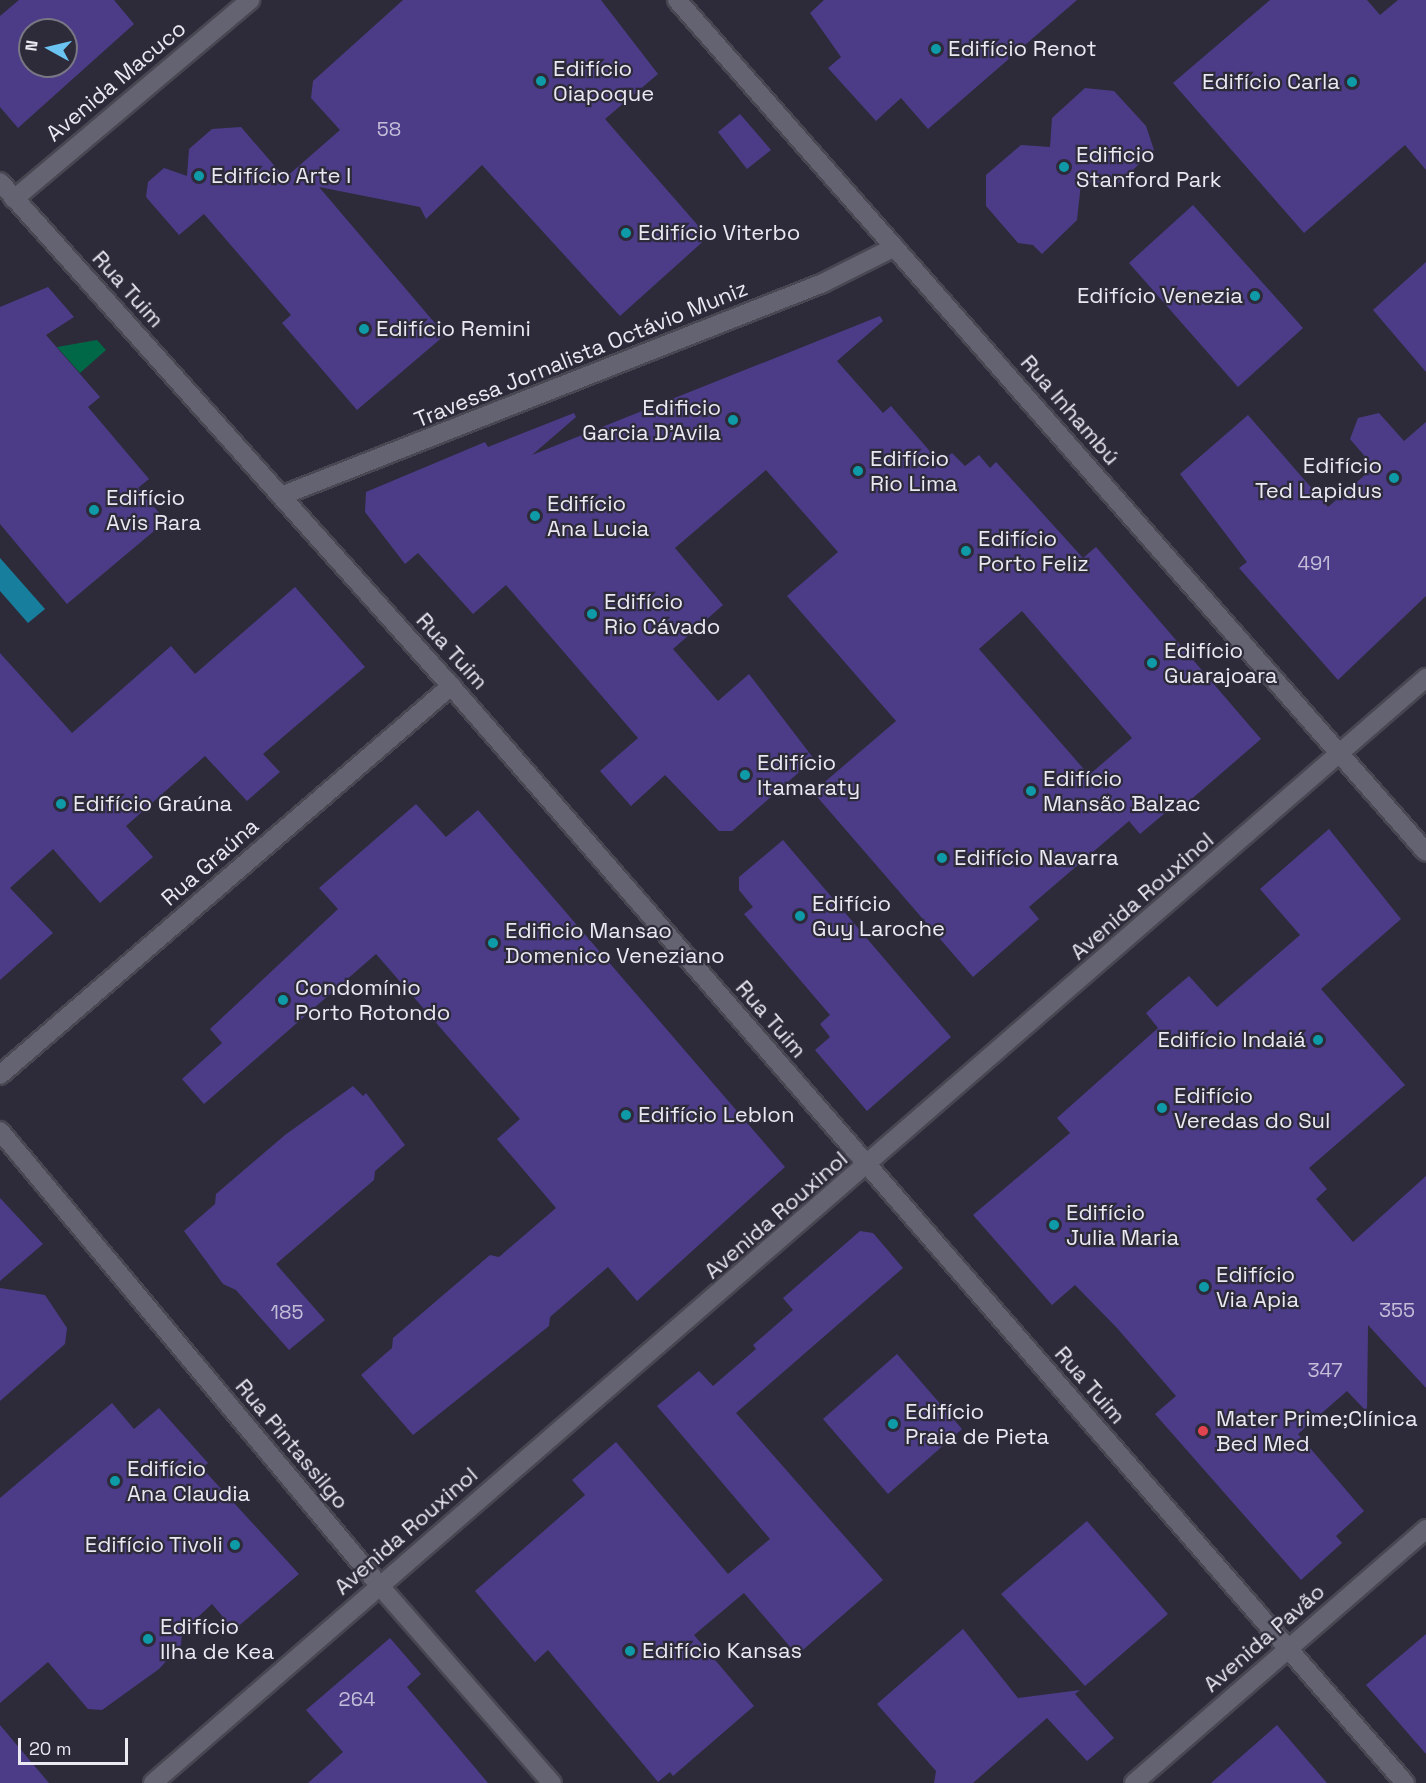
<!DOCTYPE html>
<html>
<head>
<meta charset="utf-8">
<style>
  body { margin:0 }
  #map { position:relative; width:1426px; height:1783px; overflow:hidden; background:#2d2b39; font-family:"Space Grotesk",sans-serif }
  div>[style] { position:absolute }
  .green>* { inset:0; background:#016847 }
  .water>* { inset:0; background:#177f9d }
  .building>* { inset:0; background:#4c3c88 }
  .roads { filter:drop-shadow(2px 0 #484752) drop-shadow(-2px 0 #484752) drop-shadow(0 2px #484752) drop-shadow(0 -2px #484752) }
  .minor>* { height:18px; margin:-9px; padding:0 9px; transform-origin:9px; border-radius:9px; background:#646372 }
  .dots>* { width:16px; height:16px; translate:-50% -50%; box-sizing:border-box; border:3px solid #2d2b39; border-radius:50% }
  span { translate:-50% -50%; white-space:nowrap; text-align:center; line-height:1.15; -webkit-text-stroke:4.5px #2d2b39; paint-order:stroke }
  .number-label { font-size:20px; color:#c2bed8 }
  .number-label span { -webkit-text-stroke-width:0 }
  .poi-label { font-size:22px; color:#eae9f2 }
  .left { translate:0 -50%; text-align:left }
  .right { translate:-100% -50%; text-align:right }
  .street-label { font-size:22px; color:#eae9f2 }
  .north { position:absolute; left:18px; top:18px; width:60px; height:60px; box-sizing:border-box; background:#2d2b39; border:2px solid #797783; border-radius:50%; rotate:278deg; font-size:16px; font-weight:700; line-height:24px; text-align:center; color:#eae9f2 }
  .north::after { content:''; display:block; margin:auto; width:21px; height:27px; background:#6bc3f2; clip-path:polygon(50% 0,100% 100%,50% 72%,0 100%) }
  .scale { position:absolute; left:18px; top:1738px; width:110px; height:27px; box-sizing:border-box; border:3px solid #eae9f2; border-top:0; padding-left:8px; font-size:18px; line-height:21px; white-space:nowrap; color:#eae9f2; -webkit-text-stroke:4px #2d2b39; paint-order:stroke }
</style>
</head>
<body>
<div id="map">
  <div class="green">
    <i style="clip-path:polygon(97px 340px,106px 350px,80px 373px,57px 347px)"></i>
  </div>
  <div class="water">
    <i style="clip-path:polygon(0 558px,45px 609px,28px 623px,0 591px)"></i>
  </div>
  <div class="building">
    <i style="clip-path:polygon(evenodd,19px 0,114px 0,134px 24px,18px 128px,0 107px,0 16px,19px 0,30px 30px,66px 30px,66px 66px,30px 66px,30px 30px)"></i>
    <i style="clip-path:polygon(403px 0,601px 0,658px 74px,605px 119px,708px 237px,620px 316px,482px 165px,426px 219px,420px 207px,319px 187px,445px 335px,357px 410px,282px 323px,291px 315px,204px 214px,179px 235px,146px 197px,148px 182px,164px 168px,187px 176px,189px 149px,212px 129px,241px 127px,285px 178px,340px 130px,311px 98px,313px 81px)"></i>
    <i style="clip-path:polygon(824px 0,1077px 0,928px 129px,901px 98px,876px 121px,828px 68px,841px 57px,810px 13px)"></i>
    <i style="clip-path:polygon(1270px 0,1367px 0,1380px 15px,1398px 0,1426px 0,1426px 170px,1405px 145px,1304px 233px,1173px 83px)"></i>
    <i style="clip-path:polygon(1085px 88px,1114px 91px,1146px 126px,1154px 150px,1119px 183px,1081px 183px,1077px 220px,1042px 254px,1033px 245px,1018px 243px,986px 206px,986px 175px,1021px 145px,1050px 147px,1052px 118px)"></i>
    <i style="clip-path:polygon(740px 114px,771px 150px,747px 169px,718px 132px)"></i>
    <i style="clip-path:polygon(1193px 205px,1303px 328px,1238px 387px,1129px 263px)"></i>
    <i style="clip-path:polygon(1426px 262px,1426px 372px,1373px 310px)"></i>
    <i style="clip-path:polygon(48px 287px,74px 317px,46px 335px,100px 397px,88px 407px,149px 479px,138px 488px,166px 521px,67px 604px,0 524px,0 307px)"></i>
    <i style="clip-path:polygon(evenodd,880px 316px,883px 321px,837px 361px,883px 413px,891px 406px,940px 463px,952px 453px,965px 466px,979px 455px,990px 468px,996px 462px,1083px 558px,1096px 547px,1261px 739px,1187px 803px,1183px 798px,1140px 834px,1129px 821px,1029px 907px,1039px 919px,973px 977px,813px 792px,896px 721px,787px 596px,838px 552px,766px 470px,675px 548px,723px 605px,673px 649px,718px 701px,749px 674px,814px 759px,732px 831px,719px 831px,665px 775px,631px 806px,600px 771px,638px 738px,506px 585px,473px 614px,418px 553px,405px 564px,365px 512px,366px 492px,485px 442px,488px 447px,574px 413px,576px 417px,532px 455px,880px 316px,1022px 611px,1132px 738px,1089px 775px,979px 649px,1022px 611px)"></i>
    <i style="clip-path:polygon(1379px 413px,1404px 441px,1426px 422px,1426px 596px,1338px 680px,1239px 568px,1247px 562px,1180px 474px,1248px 415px,1328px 507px,1374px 467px,1350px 439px,1358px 418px)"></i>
    <i style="clip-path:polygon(295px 587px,365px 667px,263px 754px,280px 772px,247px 801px,205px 756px,126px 826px,153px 857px,100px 903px,53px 849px,10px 888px,53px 933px,0 980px,0 653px,72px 733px,171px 646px,195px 674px)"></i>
    <i style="clip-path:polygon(416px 804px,446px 837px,478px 810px,785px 1167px,637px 1301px,608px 1267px,550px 1317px,549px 1326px,413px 1435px,361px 1375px,392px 1348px,393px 1338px,490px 1255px,499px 1257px,556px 1208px,497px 1139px,520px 1119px,376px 954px,204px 1104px,182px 1079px,222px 1043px,210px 1029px,338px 909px,319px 888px)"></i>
    <i style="clip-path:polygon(1329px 829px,1401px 919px,1321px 989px,1405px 1085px,1309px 1168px,1327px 1189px,1316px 1199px,1353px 1242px,1426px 1176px,1426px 1388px,1368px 1325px,1367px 1412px,1347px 1391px,1298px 1434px,1364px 1511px,1336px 1536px,1342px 1543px,1301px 1580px,1155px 1414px,1176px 1396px,1117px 1328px,1075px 1285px,1052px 1305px,973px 1215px,1070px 1133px,1057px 1118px,1158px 1028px,1146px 1013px,1157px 1003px,1189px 976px,1217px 1007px,1300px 935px,1260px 889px)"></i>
    <i style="clip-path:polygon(783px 840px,951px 1037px,867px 1111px,815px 1050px,830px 1037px,820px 1024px,830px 1015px,744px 914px,753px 907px,739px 890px,739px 877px)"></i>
    <i style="clip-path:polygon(353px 1086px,363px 1096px,366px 1093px,405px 1145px,375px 1171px,374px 1180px,276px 1264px,325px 1320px,289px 1350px,236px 1290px,223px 1284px,184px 1231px,215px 1204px,216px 1194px,285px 1135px)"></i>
    <i style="clip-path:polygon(0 1198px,43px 1244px,0 1281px)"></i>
    <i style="clip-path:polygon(860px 1231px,873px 1233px,903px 1268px,736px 1413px,883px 1580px,797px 1655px,744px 1593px,694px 1635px,754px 1706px,673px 1776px,670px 1772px,658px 1782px,548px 1650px,535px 1662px,475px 1591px,585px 1495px,572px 1480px,616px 1442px,728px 1574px,770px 1539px,657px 1406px,699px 1371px,713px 1386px,756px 1349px,753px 1345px,793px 1310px,783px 1298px)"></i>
    <i style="clip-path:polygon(0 1288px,45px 1295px,67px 1328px,65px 1344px,0 1401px)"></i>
    <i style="clip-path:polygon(897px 1354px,962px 1429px,888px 1494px,823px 1419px)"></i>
    <i style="clip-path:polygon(112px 1403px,134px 1429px,159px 1408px,208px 1463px,202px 1468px,299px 1574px,234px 1630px,212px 1604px,182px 1632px,181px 1645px,159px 1669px,102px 1710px,88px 1709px,48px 1662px,0 1703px,0 1498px)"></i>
    <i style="clip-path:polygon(1087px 1521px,1168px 1614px,1085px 1686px,1001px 1594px)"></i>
    <i style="clip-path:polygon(963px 1629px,1018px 1698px,1080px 1690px,1075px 1694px,1114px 1738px,1087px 1761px,1047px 1718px,973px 1783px,934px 1783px,936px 1771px,877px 1704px)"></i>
    <i style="clip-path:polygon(1426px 1634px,1426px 1754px,1366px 1685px)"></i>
    <i style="clip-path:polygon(390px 1638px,421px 1674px,407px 1687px,488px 1783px,308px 1783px,343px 1752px,306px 1710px)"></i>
    <i style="clip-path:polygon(0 1725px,49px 1783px,0 1783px)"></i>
    <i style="clip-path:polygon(1277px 1725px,1327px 1783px,1211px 1783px)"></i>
  </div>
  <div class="roads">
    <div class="minor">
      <i style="left:677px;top:0;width:1134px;rotate:48.68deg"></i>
      <i style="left:0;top:182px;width:676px;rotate:48.18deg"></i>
      <i style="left:451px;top:686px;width:1454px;rotate:48.99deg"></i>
      <i style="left:14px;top:199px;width:309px;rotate:-40.1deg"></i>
      <i style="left:281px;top:496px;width:582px;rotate:-21.45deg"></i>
      <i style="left:823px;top:283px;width:80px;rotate:-26.6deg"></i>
      <i style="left:0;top:1075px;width:596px;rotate:-40.78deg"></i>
      <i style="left:0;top:1131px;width:591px;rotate:50.14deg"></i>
      <i style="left:379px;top:1585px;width:263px;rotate:48.9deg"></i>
      <i style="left:153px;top:1783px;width:1686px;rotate:-40.96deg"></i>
      <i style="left:1134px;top:1783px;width:387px;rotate:-41deg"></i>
    </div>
  </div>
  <div class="dots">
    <i style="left:936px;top:49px;background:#0f9aa8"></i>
    <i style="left:541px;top:81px;background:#0f9aa8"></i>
    <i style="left:1352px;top:82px;background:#0f9aa8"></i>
    <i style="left:1064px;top:167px;background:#0f9aa8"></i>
    <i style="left:199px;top:176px;background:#0f9aa8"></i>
    <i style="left:626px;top:233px;background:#0f9aa8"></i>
    <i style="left:1255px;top:296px;background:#0f9aa8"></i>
    <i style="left:364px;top:329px;background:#0f9aa8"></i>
    <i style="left:733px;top:420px;background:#0f9aa8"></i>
    <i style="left:858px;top:471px;background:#0f9aa8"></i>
    <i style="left:1394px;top:478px;background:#0f9aa8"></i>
    <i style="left:94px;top:510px;background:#0f9aa8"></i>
    <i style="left:535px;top:516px;background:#0f9aa8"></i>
    <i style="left:966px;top:551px;background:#0f9aa8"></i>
    <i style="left:592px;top:614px;background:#0f9aa8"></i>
    <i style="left:1152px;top:663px;background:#0f9aa8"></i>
    <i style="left:745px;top:775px;background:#0f9aa8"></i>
    <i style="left:1031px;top:791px;background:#0f9aa8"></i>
    <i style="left:61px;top:804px;background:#0f9aa8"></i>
    <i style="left:942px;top:858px;background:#0f9aa8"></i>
    <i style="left:800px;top:916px;background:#0f9aa8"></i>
    <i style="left:493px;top:943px;background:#0f9aa8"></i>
    <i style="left:283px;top:1000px;background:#0f9aa8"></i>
    <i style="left:1318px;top:1040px;background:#0f9aa8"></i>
    <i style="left:1162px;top:1108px;background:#0f9aa8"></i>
    <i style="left:626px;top:1115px;background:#0f9aa8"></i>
    <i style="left:1054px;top:1225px;background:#0f9aa8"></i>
    <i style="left:1204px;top:1287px;background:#0f9aa8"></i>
    <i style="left:893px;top:1424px;background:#0f9aa8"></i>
    <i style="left:1203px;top:1431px;background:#e0444e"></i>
    <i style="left:115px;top:1481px;background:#0f9aa8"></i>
    <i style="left:235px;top:1545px;background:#0f9aa8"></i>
    <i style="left:148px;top:1639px;background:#0f9aa8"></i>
    <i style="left:630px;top:1651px;background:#0f9aa8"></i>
  </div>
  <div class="number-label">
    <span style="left:389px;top:129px">58</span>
    <span style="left:1314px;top:563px">491</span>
    <span style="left:1397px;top:1310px">355</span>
    <span style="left:287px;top:1312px">185</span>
    <span style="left:1325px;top:1370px">347</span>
    <span style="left:357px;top:1699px">264</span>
  </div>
  <div class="poi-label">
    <span class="left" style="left:948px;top:49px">Edifício Renot</span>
    <span class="left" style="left:553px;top:81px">Edifício<br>Oiapoque</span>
    <span class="right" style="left:1340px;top:82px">Edifício Carla</span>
    <span class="left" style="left:1076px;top:167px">Edificio<br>Stanford Park</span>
    <span class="left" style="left:211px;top:176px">Edifício Arte I</span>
    <span class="left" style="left:638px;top:233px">Edifício Viterbo</span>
    <span class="right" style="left:1243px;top:296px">Edifício Venezia</span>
    <span class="left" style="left:376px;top:329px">Edifício Remini</span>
    <span class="right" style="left:721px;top:420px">Edificio<br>Garcia D'Avila</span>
    <span class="left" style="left:870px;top:471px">Edifício<br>Rio Lima</span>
    <span class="right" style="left:1382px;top:478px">Edifício<br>Ted Lapidus</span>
    <span class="left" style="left:106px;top:510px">Edifício<br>Avis Rara</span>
    <span class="left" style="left:547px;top:516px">Edifício<br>Ana Lucia</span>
    <span class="left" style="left:978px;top:551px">Edifício<br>Porto Feliz</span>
    <span class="left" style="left:604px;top:614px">Edifício<br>Rio Cávado</span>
    <span class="left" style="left:1164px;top:663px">Edifício<br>Guarajoara</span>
    <span class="left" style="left:757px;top:775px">Edifício<br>Itamaraty</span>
    <span class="left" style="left:1043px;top:791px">Edifício<br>Mansão Balzac</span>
    <span class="left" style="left:73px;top:804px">Edifício Graúna</span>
    <span class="left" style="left:954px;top:858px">Edifício Navarra</span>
    <span class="left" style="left:812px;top:916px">Edifício<br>Guy Laroche</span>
    <span class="left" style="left:505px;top:943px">Edificio Mansao<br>Domenico Veneziano</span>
    <span class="left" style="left:295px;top:1000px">Condomínio<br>Porto Rotondo</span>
    <span class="right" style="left:1306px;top:1040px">Edifício Indaiá</span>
    <span class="left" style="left:1174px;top:1108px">Edifício<br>Veredas do Sul</span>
    <span class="left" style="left:638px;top:1115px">Edifício Leblon</span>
    <span class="left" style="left:1066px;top:1225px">Edifício<br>Julia Maria</span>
    <span class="left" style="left:1216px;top:1287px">Edifício<br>Via Apia</span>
    <span class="left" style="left:905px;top:1424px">Edifício<br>Praia de Pieta</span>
    <span class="left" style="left:1216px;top:1431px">Mater Prime;Clínica<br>Bed Med</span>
    <span class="left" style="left:127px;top:1481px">Edifício<br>Ana Claudia</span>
    <span class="right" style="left:223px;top:1545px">Edifício Tivoli</span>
    <span class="left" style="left:160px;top:1639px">Edifício<br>Ilha de Kea</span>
    <span class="left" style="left:642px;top:1651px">Edifício Kansas</span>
  </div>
  <div class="street-label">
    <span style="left:116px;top:81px;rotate:-40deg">Avenida Macuco</span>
    <span style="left:128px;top:289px;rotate:48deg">Rua Tuim</span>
    <span style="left:581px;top:354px;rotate:-22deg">Travessa Jornalista Octávio Muniz</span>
    <span style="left:1070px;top:410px;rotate:49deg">Rua Inhambú</span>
    <span style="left:452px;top:651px;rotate:48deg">Rua Tuim</span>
    <span style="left:210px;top:862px;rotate:-41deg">Rua Graúna</span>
    <span style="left:1142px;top:896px;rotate:-41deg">Avenida Rouxinol</span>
    <span style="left:771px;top:1019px;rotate:49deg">Rua Tuim</span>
    <span style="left:776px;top:1215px;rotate:-41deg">Avenida Rouxinol</span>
    <span style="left:1090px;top:1385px;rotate:49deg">Rua Tuim</span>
    <span style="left:292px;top:1444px;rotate:50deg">Rua Pintassilgo</span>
    <span style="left:406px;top:1531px;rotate:-41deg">Avenida Rouxinol</span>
    <span style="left:1264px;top:1638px;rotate:-41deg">Avenida Pavão</span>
  </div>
  <div class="north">N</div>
  <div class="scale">20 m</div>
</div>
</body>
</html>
